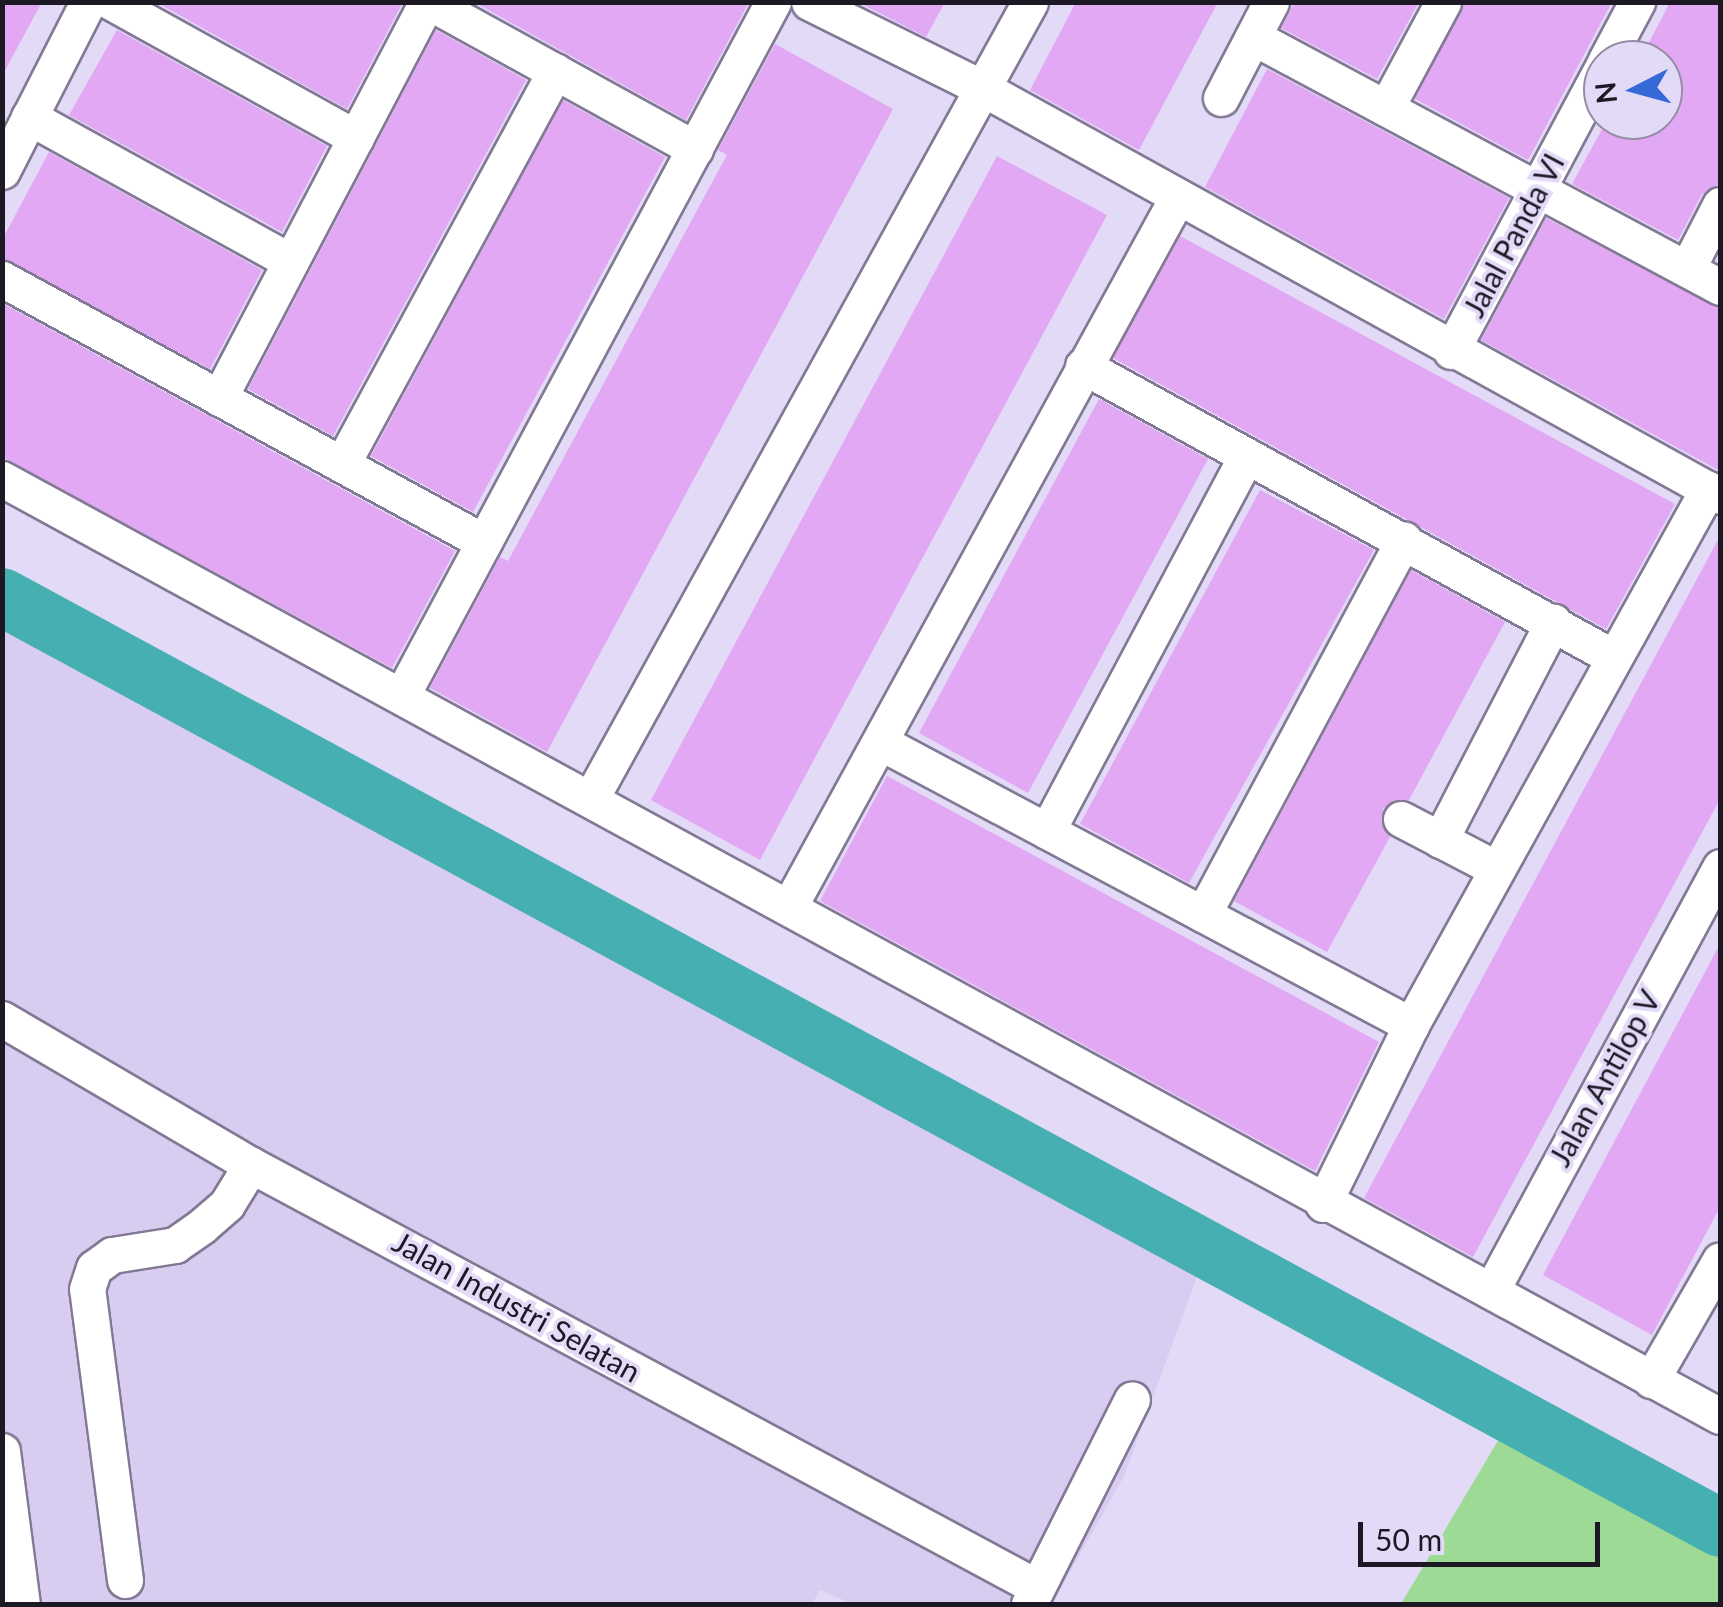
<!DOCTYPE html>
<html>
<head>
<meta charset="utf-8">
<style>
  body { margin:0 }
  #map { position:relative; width:1723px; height:1607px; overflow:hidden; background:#e3daf8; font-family:Lato,sans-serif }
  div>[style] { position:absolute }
  .built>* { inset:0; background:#d8ccf1 }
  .green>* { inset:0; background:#9cda96 }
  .river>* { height:58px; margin:-29px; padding:0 29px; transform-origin:29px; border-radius:29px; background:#45afb1 }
  .building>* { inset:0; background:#e2a8f3 }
  .roads { filter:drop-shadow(2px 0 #827994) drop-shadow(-2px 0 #827994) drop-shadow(0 2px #827994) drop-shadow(0 -2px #827994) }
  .minor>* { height:35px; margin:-17.5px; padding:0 17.5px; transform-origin:17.5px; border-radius:17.5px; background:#fff }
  span { translate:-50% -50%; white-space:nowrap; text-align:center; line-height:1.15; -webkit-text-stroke:8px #e3daf8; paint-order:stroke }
  .street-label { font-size:30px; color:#1d1924 }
  .frame { position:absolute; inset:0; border:5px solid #1d1924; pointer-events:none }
  .north { position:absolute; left:1583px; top:40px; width:100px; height:100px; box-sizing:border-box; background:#e3daf8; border:2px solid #948da3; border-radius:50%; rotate:264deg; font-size:28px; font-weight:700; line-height:40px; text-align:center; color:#1d1924 }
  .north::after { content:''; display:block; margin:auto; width:35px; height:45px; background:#3569d8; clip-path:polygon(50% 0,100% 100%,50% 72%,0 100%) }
  .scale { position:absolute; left:1358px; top:1522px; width:242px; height:45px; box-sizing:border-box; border:5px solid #1d1924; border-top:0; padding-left:12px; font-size:30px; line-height:35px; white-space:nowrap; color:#1d1924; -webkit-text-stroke:8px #e3daf8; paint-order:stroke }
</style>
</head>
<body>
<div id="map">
  <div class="built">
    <i style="clip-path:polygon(2px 594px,1208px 1247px,1124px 1476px,1052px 1604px,853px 1604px,820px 1590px,812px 1604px,3px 1604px)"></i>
  </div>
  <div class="green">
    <i style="clip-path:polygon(1512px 1417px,1720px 1528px,1720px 1604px,1401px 1604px)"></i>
  </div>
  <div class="river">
    <i style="left:2px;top:597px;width:1954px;rotate:28.45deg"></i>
  </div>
  <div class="building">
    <i style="clip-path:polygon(2px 2px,42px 2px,2px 76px)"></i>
    <i style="clip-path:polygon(156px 2px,403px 2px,347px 109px)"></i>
    <i style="clip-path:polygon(474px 2px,749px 2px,686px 120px)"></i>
    <i style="clip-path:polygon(858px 2px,945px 2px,926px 37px)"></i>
    <i style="clip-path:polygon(1076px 2px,1218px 2px,1139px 150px,1030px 90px)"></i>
    <i style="clip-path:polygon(1295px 2px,1419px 2px,1377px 79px,1281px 28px)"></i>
    <i style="clip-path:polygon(1464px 2px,1612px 2px,1528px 160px,1415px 99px)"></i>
    <i style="clip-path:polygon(1670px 2px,1720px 2px,1720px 184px,1702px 194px,1678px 240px,1572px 184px,1607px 120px,1663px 120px,1663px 60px,1640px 60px)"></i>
    <i style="clip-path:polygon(117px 30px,327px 146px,282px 232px,69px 115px)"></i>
    <i style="clip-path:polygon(436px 30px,526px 80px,333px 436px,248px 389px)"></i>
    <i style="clip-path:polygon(775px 44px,893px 109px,547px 752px,430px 688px,500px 557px,508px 561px,702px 201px,727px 155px,718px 150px)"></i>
    <i style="clip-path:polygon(1267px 69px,1509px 198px,1444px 319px,1205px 187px)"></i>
    <i style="clip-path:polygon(563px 100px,665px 157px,473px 512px,371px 456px)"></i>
    <i style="clip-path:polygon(49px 152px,262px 270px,210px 369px,2px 258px,2px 240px)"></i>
    <i style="clip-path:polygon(997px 156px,1107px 215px,760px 860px,651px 800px)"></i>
    <i style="clip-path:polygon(1546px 218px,1720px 308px,1720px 471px,1481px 340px)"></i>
    <i style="clip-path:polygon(1180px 236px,1675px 504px,1606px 629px,1113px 358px)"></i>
    <i style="clip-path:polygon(2px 303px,455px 551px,392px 668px,2px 457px)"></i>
    <i style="clip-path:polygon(1099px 399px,1208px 459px,1028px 793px,919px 733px)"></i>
    <i style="clip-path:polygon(1260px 490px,1374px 550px,1189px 883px,1080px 824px)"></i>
    <i style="clip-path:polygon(1720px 536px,1720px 799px,1473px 1257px,1364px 1198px)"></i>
    <i style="clip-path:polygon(1411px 570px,1505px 622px,1409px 800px,1383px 808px,1390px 837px,1327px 952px,1234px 901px)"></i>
    <i style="clip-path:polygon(887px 776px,1379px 1042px,1315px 1171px,820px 901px)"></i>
    <i style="clip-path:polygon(1720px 944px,1720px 1207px,1652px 1335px,1543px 1275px)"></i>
  </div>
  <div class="roads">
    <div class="minor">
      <i style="left:111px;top:2px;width:280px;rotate:29deg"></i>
      <i style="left:429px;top:2px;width:304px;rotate:28.9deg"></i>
      <i style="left:809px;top:2px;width:195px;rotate:26.4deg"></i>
      <i style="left:984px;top:89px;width:841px;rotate:28.94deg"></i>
      <i style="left:1253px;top:37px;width:530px;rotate:28.16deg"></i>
      <i style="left:1606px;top:60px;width:66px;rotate:-61.9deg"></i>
      <i style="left:1221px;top:98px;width:108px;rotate:-62.5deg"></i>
      <i style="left:1386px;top:108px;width:120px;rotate:-61.7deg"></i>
      <i style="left:29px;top:117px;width:298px;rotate:28.9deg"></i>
      <i style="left:2px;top:171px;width:190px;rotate:-63deg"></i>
      <i style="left:1687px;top:269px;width:72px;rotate:-62.7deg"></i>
      <i style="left:2px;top:279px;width:549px;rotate:28.62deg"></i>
      <i style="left:1451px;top:351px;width:323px;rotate:-61.9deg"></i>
      <i style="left:1083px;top:366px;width:605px;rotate:28.77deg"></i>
      <i style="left:219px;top:398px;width:447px;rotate:-62.3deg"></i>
      <i style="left:342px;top:464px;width:447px;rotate:-61.5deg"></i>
      <i style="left:2px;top:479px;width:1957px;rotate:28.61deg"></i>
      <i style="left:402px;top:695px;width:786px;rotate:-61.84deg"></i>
      <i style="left:880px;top:742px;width:602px;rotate:28.06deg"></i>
      <i style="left:591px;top:798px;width:909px;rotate:-61.12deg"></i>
      <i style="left:1401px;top:819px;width:108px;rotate:27.5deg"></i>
      <i style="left:1047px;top:831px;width:425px;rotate:-62deg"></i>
      <i style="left:1440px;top:840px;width:246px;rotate:-62.6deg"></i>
      <i style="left:790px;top:905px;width:804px;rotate:-61.3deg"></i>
      <i style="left:1203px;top:914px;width:425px;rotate:-61.8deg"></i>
      <i style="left:2px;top:1019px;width:289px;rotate:30.4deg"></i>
      <i style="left:251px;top:1165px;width:890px;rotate:28.24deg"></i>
      <i style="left:1323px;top:1204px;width:199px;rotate:-63.8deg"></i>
      <i style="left:1411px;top:1025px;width:613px;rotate:-61.01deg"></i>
      <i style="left:1491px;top:1291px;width:482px;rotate:-61.6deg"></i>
      <i style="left:1651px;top:1380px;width:138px;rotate:-60.1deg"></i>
      <i style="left:2px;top:1451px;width:154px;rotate:82.6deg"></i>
      <i style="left:125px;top:1580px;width:293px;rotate:-97.4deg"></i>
      <i style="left:87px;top:1289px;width:22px;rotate:-72deg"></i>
      <i style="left:94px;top:1268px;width:22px;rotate:-36deg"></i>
      <i style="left:112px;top:1255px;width:64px;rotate:-9deg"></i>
      <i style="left:175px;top:1245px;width:33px;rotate:-35deg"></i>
      <i style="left:202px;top:1226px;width:33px;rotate:-41deg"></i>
      <i style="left:227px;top:1204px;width:46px;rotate:-58.4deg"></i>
      <i style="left:1029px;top:1604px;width:229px;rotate:-63.3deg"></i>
    </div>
  </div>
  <div class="street-label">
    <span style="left:1513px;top:235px;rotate:-62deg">Jalal Panda VI</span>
    <span style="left:1604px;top:1078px;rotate:-61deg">Jalan Antilop V</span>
    <span style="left:517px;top:1306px;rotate:29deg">Jalan Industri Selatan</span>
  </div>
  <div class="frame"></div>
  <div class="north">N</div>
  <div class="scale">50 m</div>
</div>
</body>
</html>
